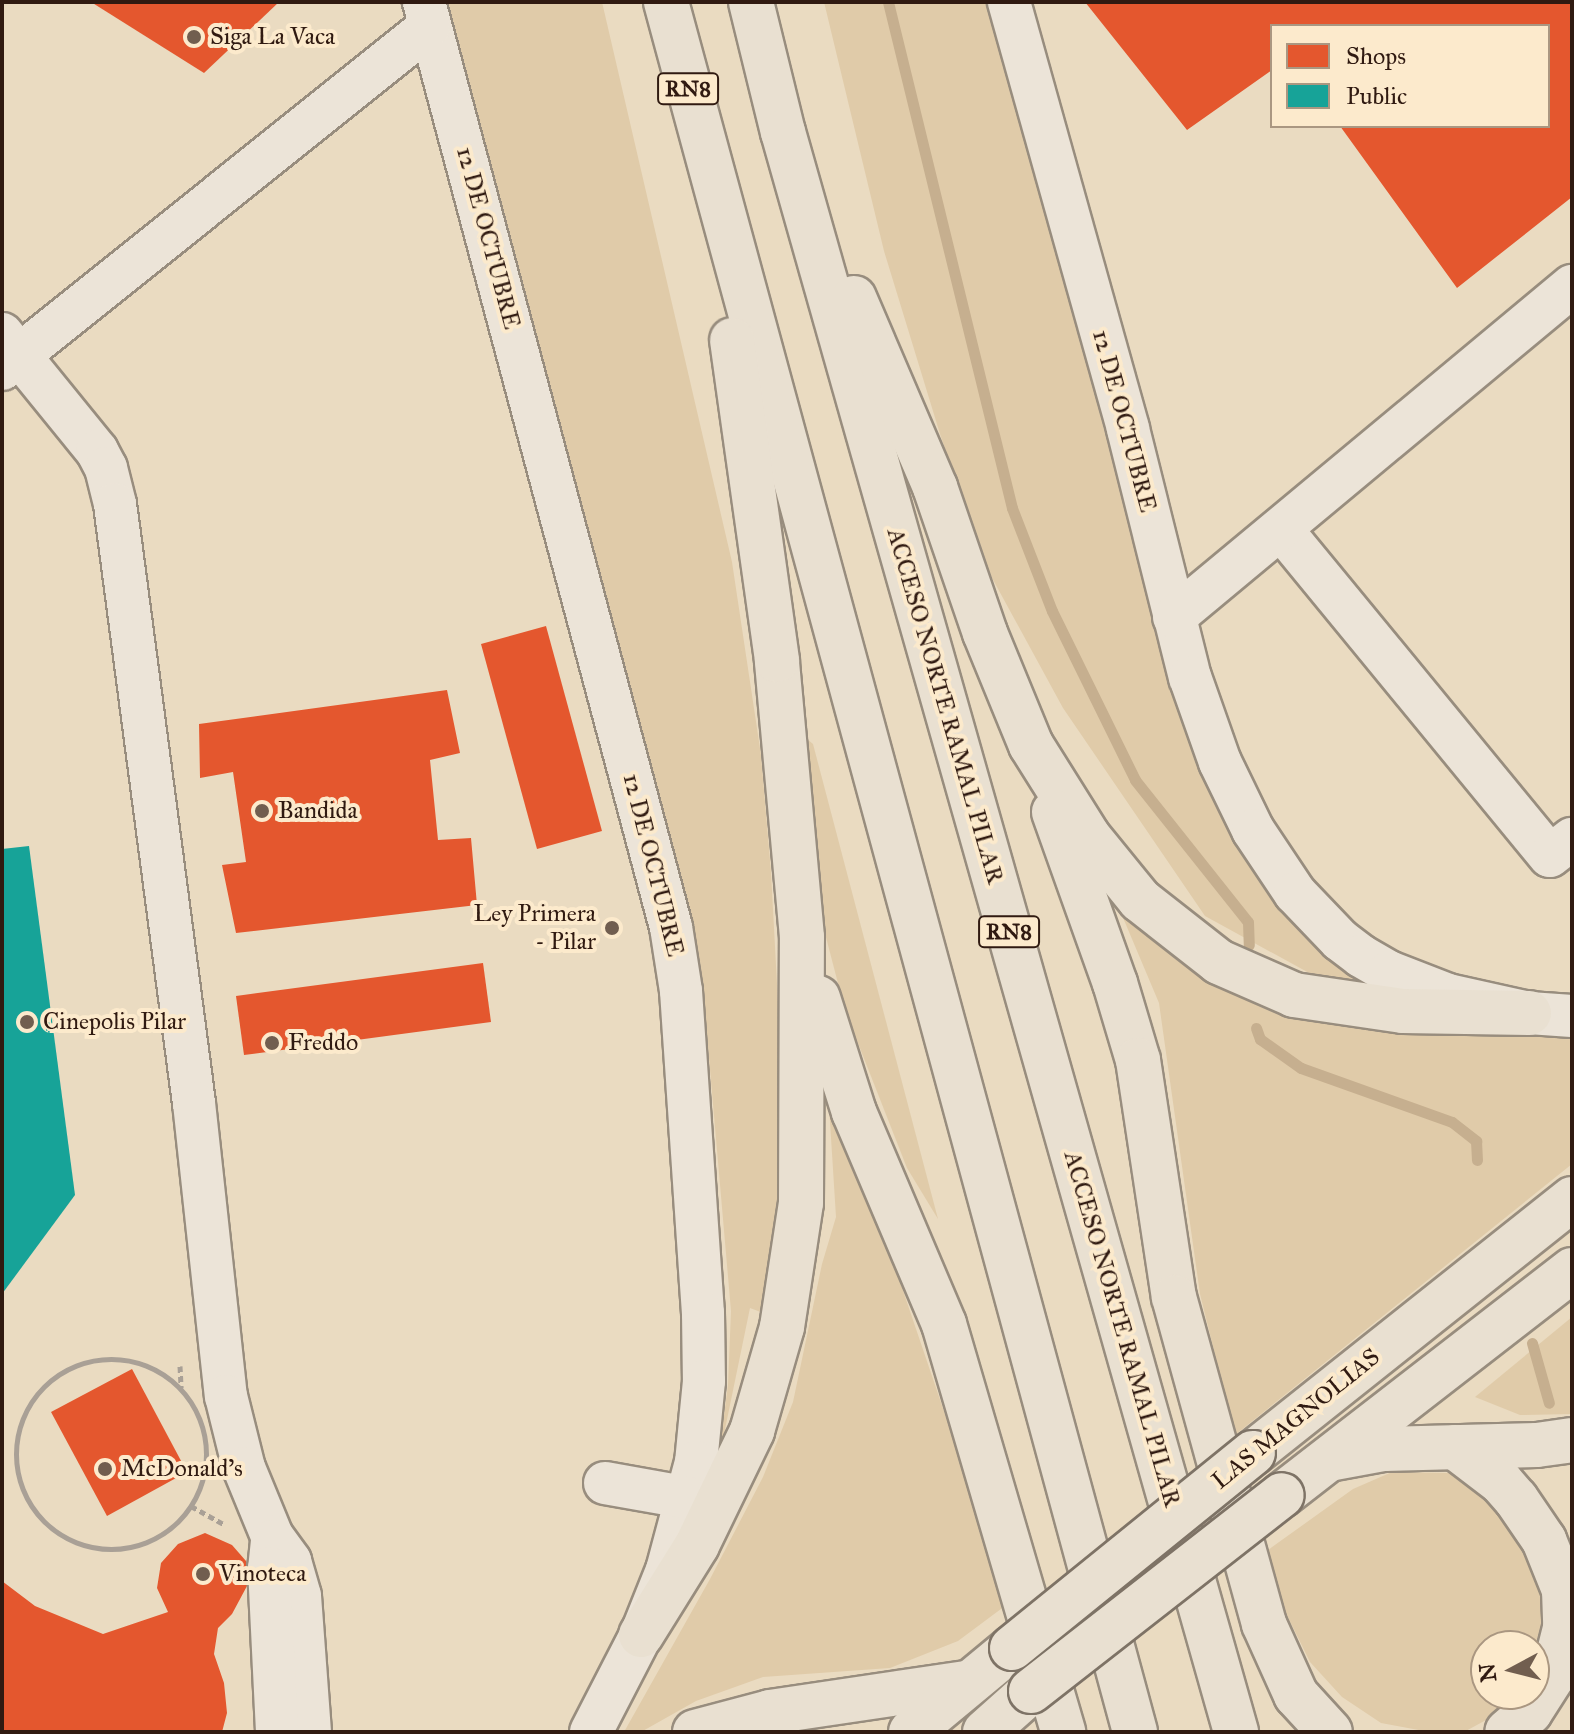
<!DOCTYPE html>
<html>
<head>
<meta charset="utf-8">
<style>
  body { margin:0 }
  #map { position:relative; width:1574px; height:1734px; overflow:hidden; background:#eadbc1; font-family:"IM FELL Great Primer",serif }
  div>[style] { position:absolute }
  .green>* { inset:0; background:#e0cba9 }
  .shops>* { inset:0; background:#e4572e }
  .public>* { inset:0; background:#17a398 }
  .stream>* { height:11px; margin:-5.5px; padding:0 5.5px; transform-origin:5.5px; border-radius:5.5px; background:#c6af8f }
  .path>* { height:5px; margin-top:-2.5px; transform-origin:0; background:repeating-linear-gradient(90deg,#a9a096 0 6px,transparent 0 10px) }
  .path>.ring { margin:-2.5px; padding:0; box-sizing:content-box; background:none; border:5px solid #a9a096; border-radius:50% }
  .roads { filter:drop-shadow(2px 0 #988d7e) drop-shadow(-2px 0 #988d7e) drop-shadow(0 2px #988d7e) drop-shadow(0 -2px #988d7e) }
  .minor>* { height:42px; margin:-21px; padding:0 21px; transform-origin:21px; border-radius:21px; background:#ece4d8 }
  .major>* { height:44px; margin:-22px; padding:0 22px; transform-origin:22px; border-radius:22px; background:#e9e0d1 }
  .highway>* { height:44px; margin:-22px; padding:0 22px; transform-origin:22px; border-radius:22px; background:#e9e0d1 }
  .bridges { filter:drop-shadow(2px 0 #7e7366) drop-shadow(-2px 0 #7e7366) drop-shadow(0 2px #7e7366) drop-shadow(0 -2px #7e7366) }
  .major-bridge>* { height:44px; margin:-22px; padding:0 22px; transform-origin:22px; border-radius:22px; background:#e9e0d1 }
  .dots>* { width:22px; height:22px; translate:-50% -50%; box-sizing:border-box; border:4px solid #fceacc; border-radius:50% }
  span { translate:-50% -50%; white-space:nowrap; text-align:center; line-height:1.15; -webkit-text-stroke:8px #fceacc; paint-order:stroke }
  .shield-label span { padding:2px 6px; background:#fceacc; border:2px solid; border-radius:6px; -webkit-text-stroke-width:0 }
  .shield-label { font-size:22px; color:#301a11; font-weight:700 }
  .poi-label { font-size:24px; color:#301a11 }
  .left { translate:0 -50%; text-align:left }
  .right { translate:-100% -50%; text-align:right }
  .street-label { font-size:24px; color:#301a11 }
  .frame { position:absolute; inset:0; border:4px solid #301a11; pointer-events:none }
  .legend { position:absolute; left:1270px; top:24px; width:280px; height:104px; box-sizing:border-box; background:#fceacc; border:2px solid #aa9781; margin:0; padding:10px 14px; list-style:none; font-size:24px; color:#301a11 }
  .legend li { display:flex; align-items:center; gap:16px; height:40px }
  .legend b { width:40px; border:2px solid #aa9781 }
  .north { position:absolute; left:1470px; top:1630px; width:80px; height:80px; box-sizing:border-box; background:#fceacc; border:2px solid #aa9781; border-radius:50%; rotate:263deg; font-size:22px; font-weight:700; line-height:32px; text-align:center; color:#301a11 }
  .north::after { content:''; display:block; margin:auto; width:28px; height:36px; background:#715e4f; clip-path:polygon(50% 0,100% 100%,50% 72%,0 100%) }
</style>
</head>
<body>
<div id="map">
  <div class="green">
    <i style="clip-path:polygon(443px 2px,602px 2px,732px 562px,761px 755px,771px 872px,788px 1189px,766px 1314px,750px 1308px,717px 1468px,728px 1385px,731px 1311px,707px 1035px,677px 873px)"></i>
    <i style="clip-path:polygon(824px 2px,991px 2px,1163px 652px,1372px 984px,1311px 974px,1205px 916px,1063px 708px,985px 565px,940px 434px,884px 251px)"></i>
    <i style="clip-path:polygon(800px 733px,813px 744px,938px 1219px,907px 1168px,845px 1010px,822px 922px)"></i>
    <i style="clip-path:polygon(1105px 875px,1271px 1008px,1343px 1025px,1572px 1034px,1572px 1164px,1235px 1435px,1200px 1294px,1159px 1003px)"></i>
    <i style="clip-path:polygon(829px 1106px,876px 1211px,1009px 1603px,958px 1641px,890px 1668px,763px 1677px,696px 1701px,641px 1732px,624px 1732px,710px 1579px,763px 1477px,793px 1402px,822px 1264px,836px 1217px)"></i>
    <i style="clip-path:polygon(1572px 1317px,1572px 1414px,1520px 1415px,1475px 1397px)"></i>
    <i style="clip-path:polygon(1392px 1472px,1451px 1473px,1498px 1505px,1533px 1547px,1546px 1592px,1543px 1637px,1534px 1665px,1534px 1646px,1486px 1646px,1486px 1694px,1520px 1694px,1499px 1713px,1464px 1732px,1424px 1731px,1381px 1723px,1342px 1697px,1310px 1662px,1276px 1593px,1268px 1550px,1353px 1489px)"></i>
  </div>
  <div class="shops">
    <i style="clip-path:polygon(91px 2px,279px 2px,204px 73px)"></i>
    <i style="clip-path:polygon(1085px 2px,1572px 2px,1572px 197px,1457px 288px,1340px 126px,1548px 126px,1548px 26px,1272px 26px,1272px 70px,1187px 130px)"></i>
    <i style="clip-path:polygon(546px 626px,602px 831px,537px 849px,481px 644px)"></i>
    <i style="clip-path:polygon(447px 690px,460px 753px,430px 760px,438px 840px,471px 838px,477px 905px,236px 933px,222px 865px,246px 862px,233px 772px,200px 778px,199px 724px)"></i>
    <i style="clip-path:polygon(483px 963px,491px 1022px,244px 1055px,236px 996px)"></i>
    <i style="clip-path:polygon(132px 1369px,187px 1472px,107px 1516px,51px 1412px)"></i>
    <i style="clip-path:polygon(205px 1533px,232px 1545px,246px 1561px,247px 1586px,232px 1614px,218px 1628px,214px 1654px,224px 1683px,227px 1713px,222px 1732px,2px 1732px,2px 1581px,35px 1606px,103px 1634px,168px 1612px,157px 1588px,161px 1563px,178px 1544px)"></i>
  </div>
  <div class="public">
    <i style="clip-path:polygon(29px 846px,75px 1195px,2px 1294px,2px 849px)"></i>
  </div>
  <div class="stream">
    <i style="left:888px;top:2px;width:521px;rotate:76.23deg"></i>
    <i style="left:1012px;top:508px;width:110px;rotate:68.8deg"></i>
    <i style="left:1052px;top:611px;width:188px;rotate:63.8deg"></i>
    <i style="left:1135px;top:780px;width:181px;rotate:51.5deg"></i>
    <i style="left:1248px;top:922px;width:23px;rotate:88deg"></i>
    <i style="left:1256px;top:1028px;width:12px;rotate:70deg"></i>
    <i style="left:1260px;top:1039px;width:50px;rotate:35.3deg"></i>
    <i style="left:1301px;top:1068px;width:160px;rotate:19.7deg"></i>
    <i style="left:1452px;top:1122px;width:31px;rotate:38deg"></i>
    <i style="left:1476px;top:1141px;width:19px;rotate:87deg"></i>
    <i style="left:1532px;top:1343px;width:62px;rotate:74.2deg"></i>
  </div>
  <div class="path">
    <i class="ring" style="left:16px;top:1359px;width:185px;height:185px"></i>
    <i style="left:180px;top:1366px;width:22px;rotate:87deg"></i>
    <i style="left:191px;top:1506px;width:39px;rotate:29deg"></i>
  </div>
  <div class="roads">
    <div class="minor">
      <i style="left:424px;top:2px;width:957px;rotate:75.05deg"></i>
      <i style="left:671px;top:927px;width:65px;rotate:81.1deg"></i>
      <i style="left:681px;top:991px;width:323px;rotate:86.1deg"></i>
      <i style="left:703px;top:1313px;width:68px;rotate:89.2deg"></i>
      <i style="left:704px;top:1381px;width:81px;rotate:95.6deg"></i>
      <i style="left:696px;top:1462px;width:112px;rotate:105deg"></i>
      <i style="left:667px;top:1570px;width:70px;rotate:111.8deg"></i>
      <i style="left:641px;top:1635px;width:109px;rotate:117.3deg"></i>
      <i style="left:1009px;top:2px;width:443px;rotate:74.4deg"></i>
      <i style="left:1128px;top:429px;width:256px;rotate:76deg"></i>
      <i style="left:1190px;top:677px;width:90px;rotate:70.6deg"></i>
      <i style="left:1220px;top:762px;width:76px;rotate:64.1deg"></i>
      <i style="left:1253px;top:830px;width:76px;rotate:56.3deg"></i>
      <i style="left:1295px;top:893px;width:65px;rotate:46.2deg"></i>
      <i style="left:1340px;top:940px;width:26px;rotate:37deg"></i>
      <i style="left:1361px;top:956px;width:32px;rotate:30deg"></i>
      <i style="left:1389px;top:972px;width:63px;rotate:21.3deg"></i>
      <i style="left:1448px;top:995px;width:83px;rotate:12.5deg"></i>
      <i style="left:1529px;top:1013px;width:43px;rotate:4deg"></i>
      <i style="left:2px;top:334px;width:151px;rotate:50.9deg"></i>
      <i style="left:97px;top:451px;width:19px;rotate:62deg"></i>
      <i style="left:106px;top:468px;width:37px;rotate:76deg"></i>
      <i style="left:115px;top:504px;width:604px;rotate:82.49deg"></i>
      <i style="left:194px;top:1103px;width:295px;rotate:83.8deg"></i>
      <i style="left:226px;top:1396px;width:74px;rotate:76deg"></i>
      <i style="left:244px;top:1468px;width:74px;rotate:67.6deg"></i>
      <i style="left:272px;top:1536px;width:31px;rotate:54deg"></i>
      <i style="left:290px;top:1561px;width:36px;rotate:74deg"></i>
      <i style="left:300px;top:1596px;width:136px;rotate:85.8deg"></i>
      <i style="left:2px;top:369px;width:547px;rotate:-38.69deg"></i>
      <i style="left:1281px;top:529px;width:423px;rotate:50.6deg"></i>
      <i style="left:1550px;top:856px;width:28px;rotate:-38deg"></i>
      <i style="left:1174px;top:617px;width:518px;rotate:-39.75deg"></i>
      <i style="left:605px;top:1483px;width:85px;rotate:10.1deg"></i>
      <i style="left:272px;top:1541px;width:27px;rotate:96deg"></i>
      <i style="left:269px;top:1568px;width:164px;rotate:87.2deg"></i>
    </div>
    <div class="major">
      <i style="left:1253px;top:1453px;width:408px;rotate:-38.5deg"></i>
      <i style="left:1334px;top:1458px;width:51px;rotate:-10.2deg"></i>
      <i style="left:1384px;top:1449px;width:153px;rotate:-1.5deg"></i>
      <i style="left:1537px;top:1445px;width:35px;rotate:-8deg"></i>
      <i style="left:1282px;top:1495px;width:367px;rotate:-37.8deg"></i>
      <i style="left:695px;top:1732px;width:78px;rotate:-14.9deg"></i>
      <i style="left:770px;top:1712px;width:198px;rotate:-8.4deg"></i>
      <i style="left:911px;top:1732px;width:131px;rotate:-39.7deg"></i>
      <i style="left:985px;top:1732px;width:62px;rotate:-41.7deg"></i>
    </div>
    <div class="highway">
      <i style="left:666px;top:2px;width:1792px;rotate:74.83deg"></i>
      <i style="left:751px;top:2px;width:134px;rotate:76.2deg"></i>
      <i style="left:783px;top:132px;width:1663px;rotate:74.19deg"></i>
      <i style="left:854px;top:298px;width:206px;rotate:66.8deg"></i>
      <i style="left:935px;top:487px;width:154px;rotate:71.1deg"></i>
      <i style="left:985px;top:633px;width:121px;rotate:67.7deg"></i>
      <i style="left:1031px;top:745px;width:107px;rotate:57.9deg"></i>
      <i style="left:1088px;top:836px;width:82px;rotate:50.9deg"></i>
      <i style="left:1140px;top:900px;width:100px;rotate:38.1deg"></i>
      <i style="left:1219px;top:962px;width:82px;rotate:23.7deg"></i>
      <i style="left:1294px;top:995px;width:110px;rotate:8.4deg"></i>
      <i style="left:1403px;top:1011px;width:126px;rotate:0.9deg"></i>
      <i style="left:1054px;top:812px;width:182px;rotate:70.4deg"></i>
      <i style="left:1115px;top:983px;width:80px;rotate:73.4deg"></i>
      <i style="left:1138px;top:1060px;width:240px;rotate:81.4deg"></i>
      <i style="left:1174px;top:1297px;width:339px;rotate:74.6deg"></i>
      <i style="left:1264px;top:1624px;width:78px;rotate:65.7deg"></i>
      <i style="left:1296px;top:1695px;width:50px;rotate:47.4deg"></i>
      <i style="left:818px;top:998px;width:120px;rotate:72.5deg"></i>
      <i style="left:854px;top:1112px;width:230px;rotate:67deg"></i>
      <i style="left:944px;top:1324px;width:425px;rotate:73.7deg"></i>
      <i style="left:1455px;top:1447px;width:58px;rotate:37.3deg"></i>
      <i style="left:1501px;top:1482px;width:23px;rotate:49deg"></i>
      <i style="left:1516px;top:1499px;width:50px;rotate:55.7deg"></i>
      <i style="left:1544px;top:1540px;width:54px;rotate:68.2deg"></i>
      <i style="left:1564px;top:1590px;width:38px;rotate:88deg"></i>
      <i style="left:1565px;top:1628px;width:49px;rotate:104deg"></i>
      <i style="left:1553px;top:1676px;width:43px;rotate:122.6deg"></i>
      <i style="left:1530px;top:1712px;width:30px;rotate:139deg"></i>
      <i style="left:641px;top:1635px;width:106px;rotate:-58.1deg"></i>
      <i style="left:697px;top:1545px;width:127px;rotate:-64.2deg"></i>
      <i style="left:752px;top:1431px;width:108px;rotate:-73.9deg"></i>
      <i style="left:782px;top:1327px;width:125px;rotate:-81.3deg"></i>
      <i style="left:801px;top:1203px;width:266px;rotate:-89.8deg"></i>
      <i style="left:802px;top:937px;width:278px;rotate:-95.2deg"></i>
      <i style="left:777px;top:660px;width:323px;rotate:-98deg"></i>
    </div>
  </div>
  <div class="bridges">
    <div class="major-bridge">
      <i style="left:1012px;top:1648px;width:310px;rotate:-39deg"></i>
      <i style="left:1031px;top:1691px;width:318px;rotate:-38deg"></i>
    </div>
  </div>
  <div class="dots">
    <i style="left:194px;top:37px;background:#715e4f"></i>
    <i style="left:262px;top:811px;background:#715e4f"></i>
    <i style="left:612px;top:928px;background:#715e4f"></i>
    <i style="left:27px;top:1022px;background:#715e4f"></i>
    <i style="left:272px;top:1043px;background:#715e4f"></i>
    <i style="left:105px;top:1469px;background:#715e4f"></i>
    <i style="left:203px;top:1574px;background:#715e4f"></i>
  </div>
  <div class="shield-label">
    <span style="left:688px;top:89px">RN8</span>
    <span style="left:1009px;top:932px">RN8</span>
  </div>
  <div class="poi-label">
    <span class="left" style="left:210px;top:37px">Siga La Vaca</span>
    <span class="left" style="left:278px;top:811px">Bandida</span>
    <span class="right" style="left:596px;top:928px">Ley Primera<br>- Pilar</span>
    <span class="left" style="left:43px;top:1022px">Cinepolis Pilar</span>
    <span class="left" style="left:288px;top:1043px">Freddo</span>
    <span class="left" style="left:121px;top:1469px">McDonald's</span>
    <span class="left" style="left:219px;top:1574px">Vinoteca</span>
  </div>
  <div class="street-label">
    <span style="left:488px;top:238px;rotate:75deg">12 DE OCTUBRE</span>
    <span style="left:1124px;top:421px;rotate:75deg">12 DE OCTUBRE</span>
    <span style="left:945px;top:706px;rotate:74deg">ACCESO NORTE RAMAL PILAR</span>
    <span style="left:653px;top:865px;rotate:76deg">12 DE OCTUBRE</span>
    <span style="left:1122px;top:1329px;rotate:74deg">ACCESO NORTE RAMAL PILAR</span>
    <span style="left:1296px;top:1419px;rotate:-39deg">LAS MAGNOLIAS</span>
  </div>
  <div class="frame"></div>
  <ul class="legend">
  <li><b style="height:22px;background:#e4572e"></b>Shops</li>
  <li><b style="height:22px;background:#17a398"></b>Public</li>
  </ul>
  <div class="north">N</div>
</div>
</body>
</html>
